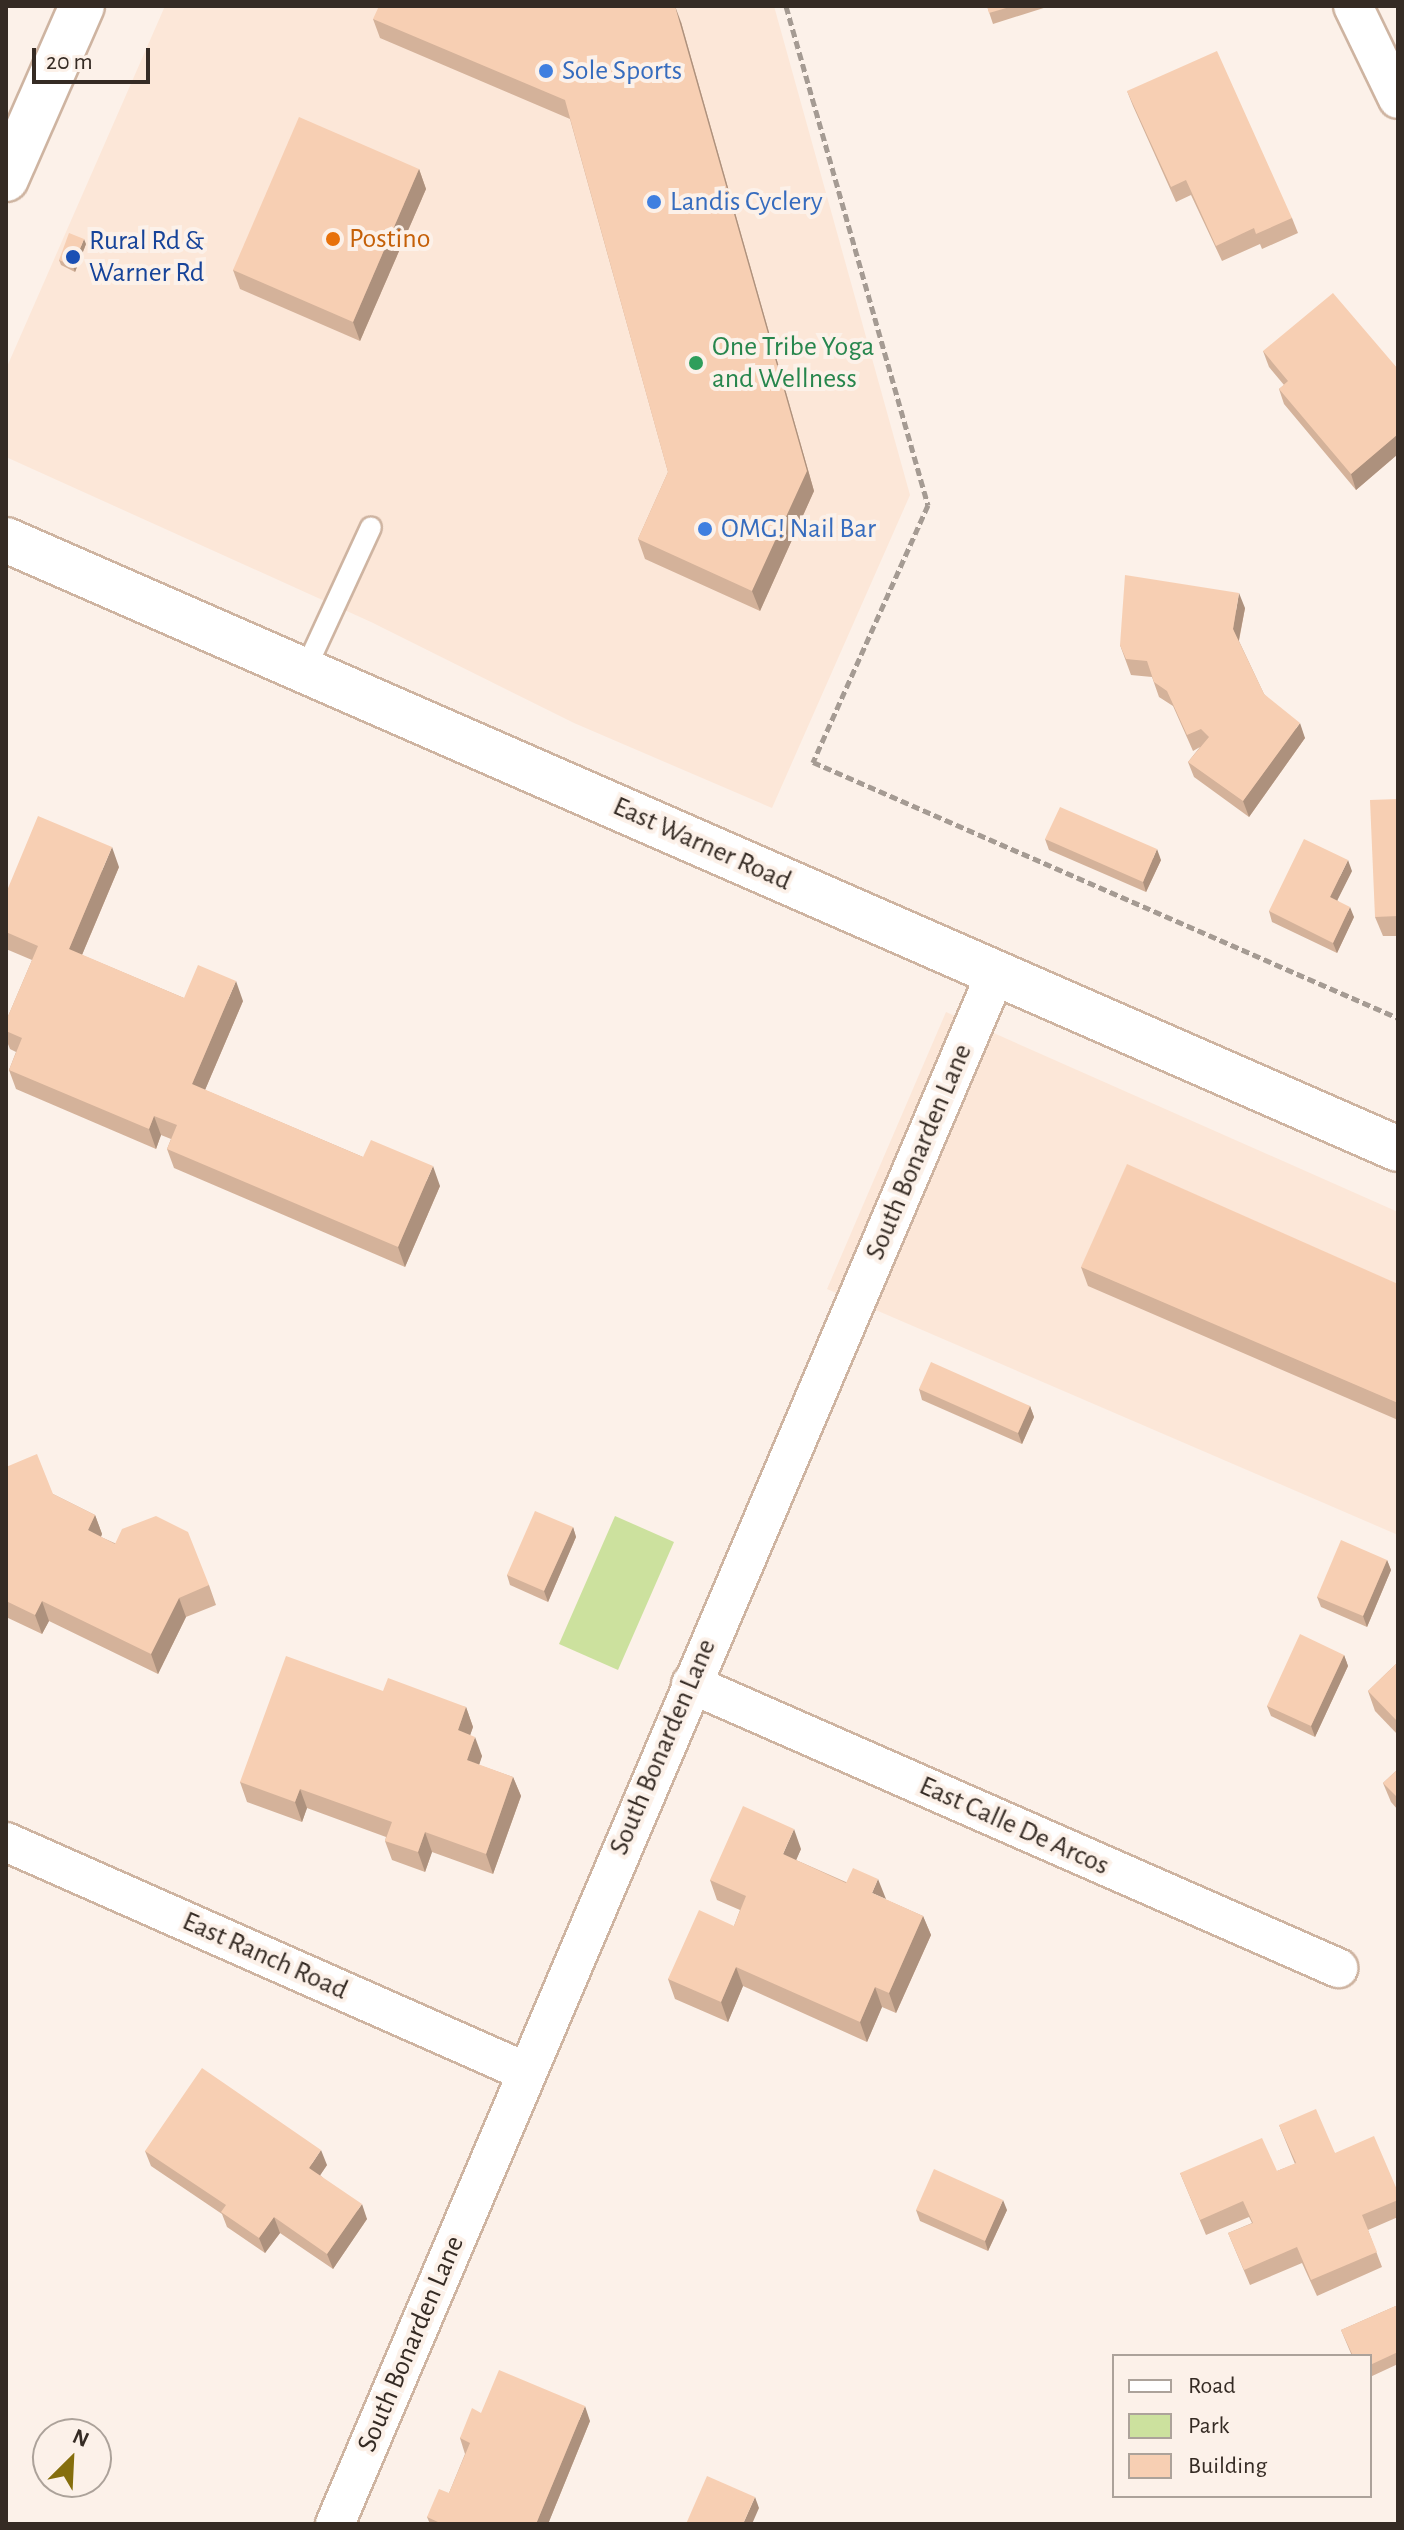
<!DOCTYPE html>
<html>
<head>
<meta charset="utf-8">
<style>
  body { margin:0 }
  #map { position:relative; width:1404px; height:2530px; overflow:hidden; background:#fcf1e9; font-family:"Alegreya Sans",sans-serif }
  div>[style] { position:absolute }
  .built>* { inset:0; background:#fce7d8 }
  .green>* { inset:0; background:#cce19e }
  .path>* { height:5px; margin-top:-2.5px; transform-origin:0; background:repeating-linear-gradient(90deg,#a59b93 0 8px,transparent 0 12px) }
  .roads { filter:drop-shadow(2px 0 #ceb4a1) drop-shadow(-2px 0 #ceb4a1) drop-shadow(0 2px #ceb4a1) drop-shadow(0 -2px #ceb4a1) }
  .service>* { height:20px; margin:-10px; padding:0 10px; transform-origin:10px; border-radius:10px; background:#fff }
  .minor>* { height:38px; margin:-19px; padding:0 19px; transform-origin:19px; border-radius:19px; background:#fff }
  .secondary>* { height:44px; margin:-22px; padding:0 22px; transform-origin:22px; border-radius:22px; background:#fff }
  .wall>* { inset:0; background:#d4b29a }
  .shaded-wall>* { inset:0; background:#ad917d }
  .building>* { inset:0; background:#f7cfb3 }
  .dots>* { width:22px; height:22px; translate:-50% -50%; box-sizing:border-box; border:4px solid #fcf1e9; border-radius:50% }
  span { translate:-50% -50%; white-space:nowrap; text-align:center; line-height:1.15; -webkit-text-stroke:8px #fcf1e9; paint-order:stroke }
  .shop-label { font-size:28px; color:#366cbe }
  .left { translate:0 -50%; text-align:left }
  .food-label { font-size:28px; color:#c56008 }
  .transit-label { font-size:28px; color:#164399 }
  .leisure-label { font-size:28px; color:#27864d }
  .street-label { font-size:28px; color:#352b24 }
  .frame { position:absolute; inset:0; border:8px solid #352b24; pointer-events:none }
  .legend { position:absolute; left:1112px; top:2354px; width:260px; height:144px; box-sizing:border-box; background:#fcf1e9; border:2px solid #aca29a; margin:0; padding:10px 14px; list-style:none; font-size:24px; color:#352b24 }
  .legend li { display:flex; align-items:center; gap:16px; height:40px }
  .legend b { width:40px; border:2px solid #aca29a }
  .north { position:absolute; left:32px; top:2418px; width:80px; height:80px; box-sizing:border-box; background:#fcf1e9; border:2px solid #aca29a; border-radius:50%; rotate:24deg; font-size:22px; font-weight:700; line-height:32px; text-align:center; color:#352b24 }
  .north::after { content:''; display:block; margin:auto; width:28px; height:36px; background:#856e0d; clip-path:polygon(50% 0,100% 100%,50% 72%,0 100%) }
  .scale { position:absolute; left:32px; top:48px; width:118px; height:36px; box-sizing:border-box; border:4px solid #352b24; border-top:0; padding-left:10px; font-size:24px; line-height:28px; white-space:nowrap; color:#352b24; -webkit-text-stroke:6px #fcf1e9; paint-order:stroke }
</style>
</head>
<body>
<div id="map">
  <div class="built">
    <i style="clip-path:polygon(165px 6px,774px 6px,910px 495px,772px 808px,574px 723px,371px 622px,6px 457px,6px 369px)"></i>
    <i style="clip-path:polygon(946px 1012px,1398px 1212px,1398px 1535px,827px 1289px)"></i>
  </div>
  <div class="green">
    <i style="clip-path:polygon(615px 1516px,674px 1542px,618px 1670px,559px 1644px)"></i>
  </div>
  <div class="path">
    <i style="left:786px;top:6px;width:519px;rotate:74.12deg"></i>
    <i style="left:928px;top:505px;width:282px;rotate:114.1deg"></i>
    <i style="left:813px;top:762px;width:639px;rotate:23.63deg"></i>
  </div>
  <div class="roads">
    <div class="service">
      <i style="left:305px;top:670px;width:157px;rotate:-65.2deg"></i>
    </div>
    <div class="minor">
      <i style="left:1353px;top:6px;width:103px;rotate:64.2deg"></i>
      <i style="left:691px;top:1684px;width:707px;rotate:23.7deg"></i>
      <i style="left:6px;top:1842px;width:566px;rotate:23.85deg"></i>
      <i style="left:335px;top:2524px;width:1686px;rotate:-66.92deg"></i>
    </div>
    <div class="secondary">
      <i style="left:6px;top:179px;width:189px;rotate:-66.3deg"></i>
      <i style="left:6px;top:540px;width:1519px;rotate:23.63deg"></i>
    </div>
  </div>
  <div class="wall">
    <i style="clip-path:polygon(987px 6px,1050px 6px,993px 24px)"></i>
    <i style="clip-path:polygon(373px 19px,681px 22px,814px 491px,760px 611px,645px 559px,638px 539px,668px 472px,570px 119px,380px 38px)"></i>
    <i style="clip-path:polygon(1127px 91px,1292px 218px,1298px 233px,1262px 249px,1260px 244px,1222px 261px,1191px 195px,1176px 202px,1133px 106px)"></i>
    <i style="clip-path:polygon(419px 169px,426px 189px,360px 341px,240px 289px,233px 270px)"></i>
    <i style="clip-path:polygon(86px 244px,75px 272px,61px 265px,59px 260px)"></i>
    <i style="clip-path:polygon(1263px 351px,1398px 369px,1398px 454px,1356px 490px,1284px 404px,1279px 389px,1284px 385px,1269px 367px)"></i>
    <i style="clip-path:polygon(1245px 608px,1239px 641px,1264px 694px,1305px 738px,1249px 817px,1194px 777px,1188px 762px,1200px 747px,1193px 751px,1173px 706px,1159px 697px,1152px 677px,1131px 675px,1120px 645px)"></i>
    <i style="clip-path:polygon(1398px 799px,1398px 936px,1383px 936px,1375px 917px)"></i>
    <i style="clip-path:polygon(1045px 839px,1161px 860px,1146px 892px,1049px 850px)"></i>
    <i style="clip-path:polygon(119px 867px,82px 955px,184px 998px,243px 1001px,205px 1090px,363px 1157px,440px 1186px,405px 1267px,174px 1168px,167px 1149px,171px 1139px,161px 1135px,156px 1149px,16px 1089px,9px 1070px,16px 1052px,10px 1049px,6px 1039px,6px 1021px,32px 960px,6px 949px,6px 893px)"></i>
    <i style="clip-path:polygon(1352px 871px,1337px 900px,1354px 917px,1337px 953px,1272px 922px,1269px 911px)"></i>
    <i style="clip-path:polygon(1081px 1267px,1398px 1284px,1398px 1420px,1088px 1286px)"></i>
    <i style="clip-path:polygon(919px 1389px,1030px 1406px,1034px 1417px,1022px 1444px,922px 1400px)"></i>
    <i style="clip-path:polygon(6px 1467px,53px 1494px,95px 1515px,102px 1534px,101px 1537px,209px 1585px,216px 1605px,186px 1617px,158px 1674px,49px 1621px,42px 1634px,6px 1617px)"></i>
    <i style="clip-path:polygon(573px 1527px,576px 1537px,548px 1602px,510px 1585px,507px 1575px)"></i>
    <i style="clip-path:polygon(1387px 1560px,1391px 1570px,1367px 1627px,1321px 1607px,1317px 1597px)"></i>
    <i style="clip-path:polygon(1344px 1655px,1348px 1666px,1315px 1737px,1271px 1716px,1267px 1706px)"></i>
    <i style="clip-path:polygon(1398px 1662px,1398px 1735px,1375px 1711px,1368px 1691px)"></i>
    <i style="clip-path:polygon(383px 1691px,466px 1707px,473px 1727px,470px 1735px,482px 1756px,479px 1765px,513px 1777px,521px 1796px,493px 1874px,432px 1852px,425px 1872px,392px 1860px,385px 1841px,386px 1837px,307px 1808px,302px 1822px,247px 1802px,240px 1782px)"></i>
    <i style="clip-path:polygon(1398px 1769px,1398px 1810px,1391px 1802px,1383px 1783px)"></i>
    <i style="clip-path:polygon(801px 1849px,796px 1860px,923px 1916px,931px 1935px,896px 2013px,882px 2007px,867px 2042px,743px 1986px,728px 2022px,675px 1999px,668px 1979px,734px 1926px,740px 1910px,717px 1900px,710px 1880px)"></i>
    <i style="clip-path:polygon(1279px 2125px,1335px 2153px,1398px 2192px,1398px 2217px,1368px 2230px,1382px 2267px,1317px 2296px,1302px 2263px,1250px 2285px,1228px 2233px,1252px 2223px,1249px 2217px,1206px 2235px,1180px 2173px,1277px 2171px,1295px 2164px)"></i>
    <i style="clip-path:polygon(145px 2151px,327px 2165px,320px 2175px,367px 2219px,333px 2269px,280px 2233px,265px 2253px,227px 2227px,222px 2214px,151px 2166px)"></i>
    <i style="clip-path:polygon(916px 2210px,1007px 2210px,988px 2251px,920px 2221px)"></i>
    <i style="clip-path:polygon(1398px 2305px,1398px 2364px,1370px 2377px,1370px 2356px,1352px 2356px,1341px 2330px)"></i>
    <i style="clip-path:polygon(481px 2413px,590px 2421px,548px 2524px,430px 2524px,427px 2517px,449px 2493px,465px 2454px,460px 2438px)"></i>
  </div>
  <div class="shaded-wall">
    <i style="clip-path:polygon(675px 6px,681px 22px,814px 491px,760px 611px,752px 591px)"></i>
    <i style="clip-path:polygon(419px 169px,426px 189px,360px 341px,353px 322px)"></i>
    <i style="clip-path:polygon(84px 239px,86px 244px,75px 272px,73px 266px)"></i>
    <i style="clip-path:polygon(1398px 434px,1398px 454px,1356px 490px,1351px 474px)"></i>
    <i style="clip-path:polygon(1239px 593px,1245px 608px,1238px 644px,1233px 629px)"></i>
    <i style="clip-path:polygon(1300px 723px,1305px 738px,1249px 817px,1243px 801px)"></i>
    <i style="clip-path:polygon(112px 847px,119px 867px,76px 969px,69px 949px)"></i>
    <i style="clip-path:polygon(1157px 849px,1161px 860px,1146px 892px,1143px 882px)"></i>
    <i style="clip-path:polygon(1348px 860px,1352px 871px,1334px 907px,1330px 897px)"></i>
    <i style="clip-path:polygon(1350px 907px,1354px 917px,1337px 953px,1333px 943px)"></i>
    <i style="clip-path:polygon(236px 981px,243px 1001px,199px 1104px,192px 1084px)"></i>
    <i style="clip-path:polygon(154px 1116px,161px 1135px,156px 1149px,149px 1129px)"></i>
    <i style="clip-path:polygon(433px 1166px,440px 1186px,405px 1267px,398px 1247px)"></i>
    <i style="clip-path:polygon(1030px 1406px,1034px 1417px,1022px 1444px,1018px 1433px)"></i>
    <i style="clip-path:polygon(95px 1515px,102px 1534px,95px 1550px,88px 1530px)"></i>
    <i style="clip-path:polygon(573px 1527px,576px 1537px,548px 1602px,544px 1591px)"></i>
    <i style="clip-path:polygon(1387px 1560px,1391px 1570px,1367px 1627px,1363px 1616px)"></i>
    <i style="clip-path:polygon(179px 1598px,186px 1617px,158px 1674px,151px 1654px)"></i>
    <i style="clip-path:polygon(42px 1601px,49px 1621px,42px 1634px,35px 1615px)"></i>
    <i style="clip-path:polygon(1344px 1655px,1348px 1666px,1315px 1737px,1311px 1726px)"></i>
    <i style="clip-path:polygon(466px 1707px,473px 1727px,465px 1750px,458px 1730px)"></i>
    <i style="clip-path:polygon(475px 1737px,482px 1756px,474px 1780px,467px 1760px)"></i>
    <i style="clip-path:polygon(513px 1777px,521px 1796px,493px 1874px,486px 1854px)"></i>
    <i style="clip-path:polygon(300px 1789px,307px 1808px,302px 1822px,295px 1802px)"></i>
    <i style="clip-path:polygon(794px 1829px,801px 1849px,790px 1874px,783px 1854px)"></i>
    <i style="clip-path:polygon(425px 1832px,432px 1852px,425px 1872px,418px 1852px)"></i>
    <i style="clip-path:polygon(878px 1879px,886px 1899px,872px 1893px)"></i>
    <i style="clip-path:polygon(923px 1916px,931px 1935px,896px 2013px,889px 1993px)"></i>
    <i style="clip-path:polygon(736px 1967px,743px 1986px,728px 2022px,721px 2002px)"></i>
    <i style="clip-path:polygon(875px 1987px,882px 2007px,867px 2042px,860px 2022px)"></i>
    <i style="clip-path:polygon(321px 2150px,327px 2165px,315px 2183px,309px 2168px)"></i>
    <i style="clip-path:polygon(1003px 2200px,1007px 2210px,988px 2251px,985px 2241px)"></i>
    <i style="clip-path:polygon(362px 2204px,367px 2219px,333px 2269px,327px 2254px)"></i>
    <i style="clip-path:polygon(274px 2217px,280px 2233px,265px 2253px,259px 2238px)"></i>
    <i style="clip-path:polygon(585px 2406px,590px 2421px,548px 2524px,536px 2524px)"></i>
    <i style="clip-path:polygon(755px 2497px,759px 2508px,752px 2524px,743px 2524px)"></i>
  </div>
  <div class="building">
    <i style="clip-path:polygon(379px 6px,675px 6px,807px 471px,752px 591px,638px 539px,668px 472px,565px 100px,373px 19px)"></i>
    <i style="clip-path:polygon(987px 6px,1013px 6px,989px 13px)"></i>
    <i style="clip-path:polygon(1217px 51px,1292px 218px,1256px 234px,1254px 228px,1216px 246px,1186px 180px,1171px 187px,1127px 91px)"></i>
    <i style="clip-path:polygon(299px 117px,419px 169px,353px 322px,233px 270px)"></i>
    <i style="clip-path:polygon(69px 233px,84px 239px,73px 266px,59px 260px)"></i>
    <i style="clip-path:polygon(1333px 293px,1398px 369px,1398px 434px,1351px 474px,1279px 389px,1288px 381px,1263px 351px)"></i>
    <i style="clip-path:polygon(1125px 575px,1239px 593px,1233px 629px,1264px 694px,1300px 723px,1243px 801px,1188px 762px,1209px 737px,1201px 729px,1187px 735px,1167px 691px,1154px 682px,1147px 661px,1126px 659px,1120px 645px)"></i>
    <i style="clip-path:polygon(1398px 799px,1398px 916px,1375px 917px,1370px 800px)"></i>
    <i style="clip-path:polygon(1060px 807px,1157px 849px,1143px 882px,1045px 839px)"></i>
    <i style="clip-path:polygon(38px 816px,112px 847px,69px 949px,184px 998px,198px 965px,236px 981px,192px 1084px,363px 1157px,371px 1140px,433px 1166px,398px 1247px,167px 1149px,177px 1125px,154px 1116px,149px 1129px,9px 1070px,22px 1038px,6px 1031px,6px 1021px,38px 946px,6px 932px,6px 893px)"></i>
    <i style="clip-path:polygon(1304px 839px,1348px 860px,1330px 897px,1350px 907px,1333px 943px,1269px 911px)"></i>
    <i style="clip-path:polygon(1127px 1164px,1398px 1284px,1398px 1403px,1081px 1267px)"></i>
    <i style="clip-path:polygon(931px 1362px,1030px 1406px,1018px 1433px,919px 1389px)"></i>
    <i style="clip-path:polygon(37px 1454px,53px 1494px,95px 1515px,88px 1530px,115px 1544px,122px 1529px,156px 1516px,188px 1532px,209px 1585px,179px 1598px,151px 1654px,42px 1601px,35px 1615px,6px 1601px,6px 1467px)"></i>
    <i style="clip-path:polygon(535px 1511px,573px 1527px,544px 1591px,507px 1575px)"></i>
    <i style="clip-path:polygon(1341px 1540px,1387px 1560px,1363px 1616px,1317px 1597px)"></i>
    <i style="clip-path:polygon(1300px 1634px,1344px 1655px,1311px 1726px,1267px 1706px)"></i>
    <i style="clip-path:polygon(286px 1656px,383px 1691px,388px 1678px,466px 1707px,458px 1730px,475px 1737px,467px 1760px,513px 1777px,486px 1854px,425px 1832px,418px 1852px,385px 1841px,392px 1822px,300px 1789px,295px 1802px,240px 1782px)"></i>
    <i style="clip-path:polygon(1398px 1662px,1398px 1722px,1368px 1691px)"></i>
    <i style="clip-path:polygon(1398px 1769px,1398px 1798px,1383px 1783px)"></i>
    <i style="clip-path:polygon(743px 1806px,794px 1829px,783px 1854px,846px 1883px,853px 1868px,878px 1879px,872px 1893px,923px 1916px,889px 1993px,875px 1987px,860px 2022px,736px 1967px,721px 2002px,668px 1979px,699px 1910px,734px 1926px,746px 1896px,710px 1880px)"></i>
    <i style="clip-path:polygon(202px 2068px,321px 2150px,309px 2168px,362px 2204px,327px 2254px,274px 2217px,259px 2238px,221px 2212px,226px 2205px,145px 2151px)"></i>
    <i style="clip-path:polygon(1316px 2109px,1335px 2153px,1374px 2136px,1398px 2192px,1398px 2200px,1362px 2215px,1377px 2252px,1311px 2280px,1297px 2247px,1244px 2270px,1228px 2233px,1253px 2223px,1243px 2201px,1200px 2220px,1180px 2173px,1262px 2138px,1277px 2171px,1296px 2163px,1279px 2125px)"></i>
    <i style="clip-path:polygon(934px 2169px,1003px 2200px,985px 2241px,916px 2210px)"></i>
    <i style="clip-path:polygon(1398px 2305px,1398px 2352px,1370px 2365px,1370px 2356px,1353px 2356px,1341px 2330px)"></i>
    <i style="clip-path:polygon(499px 2370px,585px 2406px,536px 2524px,437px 2524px,438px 2522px,427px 2517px,439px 2489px,449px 2493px,470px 2443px,460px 2438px,472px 2408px,481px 2413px)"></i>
    <i style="clip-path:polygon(707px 2476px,755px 2497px,743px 2524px,686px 2524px)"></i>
  </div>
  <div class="dots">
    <i style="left:546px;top:71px;background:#3f7fe0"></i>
    <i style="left:654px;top:202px;background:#3f7fe0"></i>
    <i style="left:333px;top:239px;background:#e8710a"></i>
    <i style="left:73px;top:257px;background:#1a4fb4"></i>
    <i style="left:696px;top:363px;background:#2e9e5b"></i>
    <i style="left:705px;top:529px;background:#3f7fe0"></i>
  </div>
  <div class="shop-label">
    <span class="left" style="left:562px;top:71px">Sole Sports</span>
    <span class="left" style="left:670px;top:202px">Landis Cyclery</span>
    <span class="left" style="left:721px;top:529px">OMG! Nail Bar</span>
  </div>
  <div class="food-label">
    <span class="left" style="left:349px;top:239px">Postino</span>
  </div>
  <div class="transit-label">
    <span class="left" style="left:89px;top:257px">Rural Rd &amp;<br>Warner Rd</span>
  </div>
  <div class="leisure-label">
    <span class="left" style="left:712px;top:363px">One Tribe Yoga<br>and Wellness</span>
  </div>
  <div class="street-label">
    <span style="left:702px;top:844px;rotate:24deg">East Warner Road</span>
    <span style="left:919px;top:1152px;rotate:-67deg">South Bonarden Lane</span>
    <span style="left:663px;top:1747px;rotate:-67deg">South Bonarden Lane</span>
    <span style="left:1014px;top:1826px;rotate:24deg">East Calle De Arcos</span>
    <span style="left:265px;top:1956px;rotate:24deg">East Ranch Road</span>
    <span style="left:411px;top:2344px;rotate:-67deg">South Bonarden Lane</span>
  </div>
  <div class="frame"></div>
  <ul class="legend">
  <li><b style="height:10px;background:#fff"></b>Road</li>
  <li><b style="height:22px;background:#cce19e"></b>Park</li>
  <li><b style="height:22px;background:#f7cfb3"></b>Building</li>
  </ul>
  <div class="north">N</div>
  <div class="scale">20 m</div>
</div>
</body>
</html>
